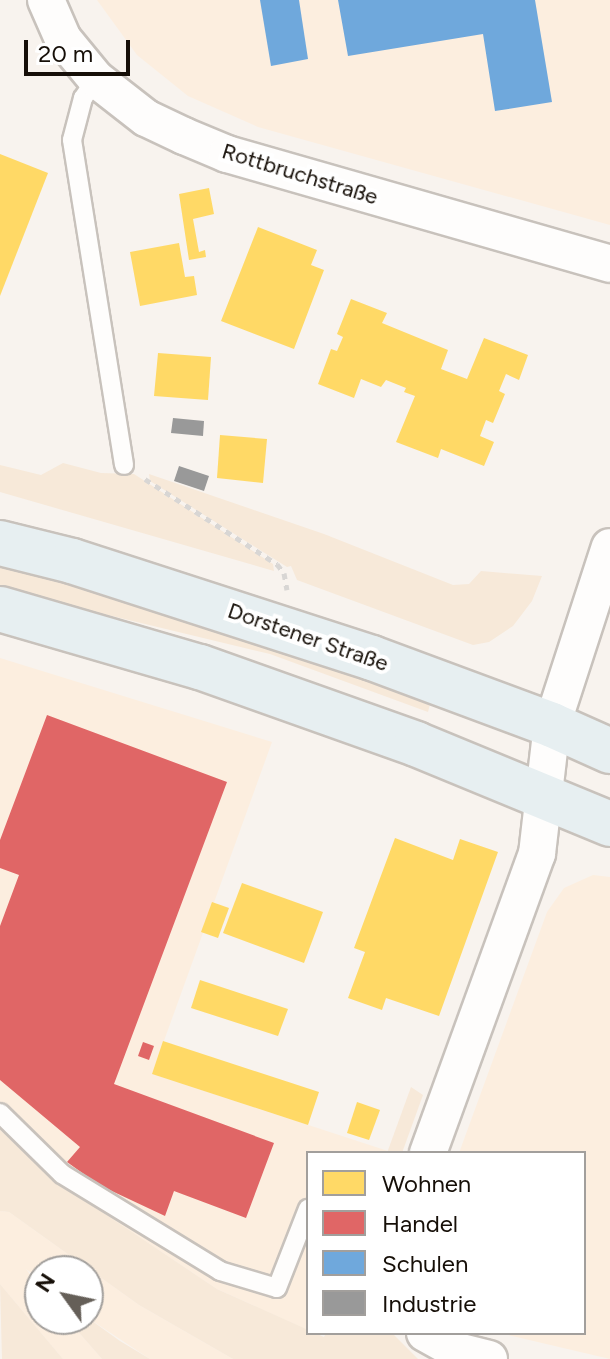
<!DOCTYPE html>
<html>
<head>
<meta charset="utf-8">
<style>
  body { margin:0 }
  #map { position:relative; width:610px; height:1359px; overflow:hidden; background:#f8f3ee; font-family:Figtree,sans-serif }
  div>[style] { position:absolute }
  .built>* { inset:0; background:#fceedf }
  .green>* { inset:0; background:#f7e9d9 }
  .homes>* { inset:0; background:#ffd966 }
  .shops>* { inset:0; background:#e06666 }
  .schools>* { inset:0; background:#6fa8dc }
  .industry>* { inset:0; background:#999 }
  .path>* { height:5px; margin-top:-2.5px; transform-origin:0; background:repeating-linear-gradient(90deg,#d8d6d4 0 6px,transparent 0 12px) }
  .roads { filter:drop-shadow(2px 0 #c8c2bc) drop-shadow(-2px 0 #c8c2bc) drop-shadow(0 2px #c8c2bc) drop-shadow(0 -2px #c8c2bc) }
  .service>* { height:18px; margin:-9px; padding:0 9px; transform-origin:9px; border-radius:9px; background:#fefdfc }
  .minor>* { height:36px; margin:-18px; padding:0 18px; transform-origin:18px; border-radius:18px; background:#fefdfc }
  .primary>* { height:44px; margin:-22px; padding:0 22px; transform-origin:22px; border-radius:22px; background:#e7eff1 }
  span { translate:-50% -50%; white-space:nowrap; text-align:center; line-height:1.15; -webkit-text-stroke:8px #fff; paint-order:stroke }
  .street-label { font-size:22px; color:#160f08 }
  .legend { position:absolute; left:306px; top:1151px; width:280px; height:184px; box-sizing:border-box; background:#fff; border:2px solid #a29f9c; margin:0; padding:10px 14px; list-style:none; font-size:24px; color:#160f08 }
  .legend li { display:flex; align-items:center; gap:16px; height:40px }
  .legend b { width:40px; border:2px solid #a29f9c }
  .north { position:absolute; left:24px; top:1255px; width:80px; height:80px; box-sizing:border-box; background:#fff; border:2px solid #a29f9c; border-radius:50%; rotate:303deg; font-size:22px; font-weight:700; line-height:32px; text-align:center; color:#160f08 }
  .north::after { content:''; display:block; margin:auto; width:28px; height:36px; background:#655f58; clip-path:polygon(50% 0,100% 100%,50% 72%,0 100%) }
  .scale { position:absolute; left:24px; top:40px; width:106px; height:36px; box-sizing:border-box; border:4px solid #160f08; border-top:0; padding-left:10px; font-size:24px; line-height:28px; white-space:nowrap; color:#160f08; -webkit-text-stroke:6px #fff; paint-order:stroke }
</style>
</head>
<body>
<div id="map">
  <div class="built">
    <i style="clip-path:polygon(97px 0,610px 0,610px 225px,258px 127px,188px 96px,137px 55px)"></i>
    <i style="clip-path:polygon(0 658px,272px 742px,152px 1074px,388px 1151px,308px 1153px,308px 1330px,217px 1289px,53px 1179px,0 1130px)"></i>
    <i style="clip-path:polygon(593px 875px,610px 877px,610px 1359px,500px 1333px,584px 1333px,584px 1153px,459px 1153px,547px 912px,564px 888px)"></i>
    <i style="clip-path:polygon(0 1211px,9px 1212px,139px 1305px,233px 1359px,150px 1359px,88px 1318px,88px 1271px,40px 1271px,40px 1280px,26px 1269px,40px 1287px,40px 1319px,67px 1319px,102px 1359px,63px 1359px,0 1284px)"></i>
  </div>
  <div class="green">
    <i style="clip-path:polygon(63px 463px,101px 473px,134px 474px,273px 564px,274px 571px,0 492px,0 465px,41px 475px)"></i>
    <i style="clip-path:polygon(149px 474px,324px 534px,453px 585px,469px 584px,481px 571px,542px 576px,532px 601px,513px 626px,489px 642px,473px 645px,297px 580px,291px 566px,287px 567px,150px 481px)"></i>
    <i style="clip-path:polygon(0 564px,89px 588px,431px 700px,428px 712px,270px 654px,0 589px)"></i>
    <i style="clip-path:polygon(411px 1087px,423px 1095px,402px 1153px,387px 1153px)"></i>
    <i style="clip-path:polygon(0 1130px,53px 1179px,217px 1289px,324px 1337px,326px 1333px,392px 1333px,418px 1359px,233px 1359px,139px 1305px,9px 1212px,0 1211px)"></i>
    <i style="clip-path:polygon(0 1284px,63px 1359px,2px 1359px)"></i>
    <i style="clip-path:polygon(88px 1318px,120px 1341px,150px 1359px,102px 1359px,67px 1319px)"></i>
  </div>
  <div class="homes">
    <i style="clip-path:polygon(0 154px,48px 173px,0 296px)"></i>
    <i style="clip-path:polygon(209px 188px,214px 214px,193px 219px,199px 252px,205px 250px,206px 257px,189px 260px,179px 194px)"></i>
    <i style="clip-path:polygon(258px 227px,317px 250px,311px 265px,324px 270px,294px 349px,221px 321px)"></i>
    <i style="clip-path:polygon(179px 243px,185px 277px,194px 276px,197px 295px,140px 306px,130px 252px)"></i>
    <i style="clip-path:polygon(351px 299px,387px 313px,382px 323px,448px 350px,441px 369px,467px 379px,484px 338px,528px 355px,519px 380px,506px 374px,499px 391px,505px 394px,493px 423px,486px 420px,480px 436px,494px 442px,484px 466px,441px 449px,438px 458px,396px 442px,415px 396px,404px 392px,406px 388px,386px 380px,381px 387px,361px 379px,354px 398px,318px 384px,331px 349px,337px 351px,343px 337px,337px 334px)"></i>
    <i style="clip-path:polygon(158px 353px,211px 357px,208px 400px,154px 396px)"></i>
    <i style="clip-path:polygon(220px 435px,267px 439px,263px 483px,217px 478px)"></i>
    <i style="clip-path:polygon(395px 838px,453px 860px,460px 839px,498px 852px,439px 1016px,386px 998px,382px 1010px,348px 998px,365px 952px,354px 948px)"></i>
    <i style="clip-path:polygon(242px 883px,323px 912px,304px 963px,223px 933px)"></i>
    <i style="clip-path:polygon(212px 902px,229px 908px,218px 938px,201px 932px)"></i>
    <i style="clip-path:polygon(200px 980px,288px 1009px,278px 1036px,191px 1008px)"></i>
    <i style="clip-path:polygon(163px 1041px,319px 1092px,308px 1125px,152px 1074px)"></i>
    <i style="clip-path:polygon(357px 1102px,380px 1110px,369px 1140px,347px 1133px)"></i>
  </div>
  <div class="shops">
    <i style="clip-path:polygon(47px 715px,227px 782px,114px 1084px,274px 1143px,246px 1218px,174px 1191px,165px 1216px,99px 1185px,67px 1162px,80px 1147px,0 1080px,0 926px,19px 875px,0 868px,0 840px)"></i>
    <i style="clip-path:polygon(143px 1042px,154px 1046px,149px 1060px,138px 1056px)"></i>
  </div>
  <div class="schools">
    <i style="clip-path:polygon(260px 0,299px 0,308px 59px,271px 66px)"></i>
    <i style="clip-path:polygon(338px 0,535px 0,552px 102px,495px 111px,483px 34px,348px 56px)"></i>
  </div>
  <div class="industry">
    <i style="clip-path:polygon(173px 418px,204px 421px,203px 436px,171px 433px)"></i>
    <i style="clip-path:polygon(179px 466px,209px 476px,204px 491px,174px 481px)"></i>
  </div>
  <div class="path">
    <i style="left:145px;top:479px;width:157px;rotate:32.8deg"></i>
    <i style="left:277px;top:564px;width:11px;rotate:52deg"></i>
    <i style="left:284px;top:573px;width:17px;rotate:80deg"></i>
  </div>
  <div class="roads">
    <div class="service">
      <i style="left:96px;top:79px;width:23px;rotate:124deg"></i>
      <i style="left:83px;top:98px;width:43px;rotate:104.7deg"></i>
      <i style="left:72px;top:140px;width:329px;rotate:80.9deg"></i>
      <i style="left:0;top:1113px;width:87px;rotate:44.5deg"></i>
      <i style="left:62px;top:1174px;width:185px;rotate:31.5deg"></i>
      <i style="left:220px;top:1271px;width:59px;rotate:16.6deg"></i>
      <i style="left:277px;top:1288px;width:85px;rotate:-68.6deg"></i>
    </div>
    <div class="minor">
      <i style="left:46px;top:0;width:43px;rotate:66.4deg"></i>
      <i style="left:63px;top:39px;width:52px;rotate:50.5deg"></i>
      <i style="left:96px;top:79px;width:63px;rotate:38deg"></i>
      <i style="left:146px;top:118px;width:42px;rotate:25.3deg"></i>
      <i style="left:184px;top:136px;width:47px;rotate:22.7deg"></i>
      <i style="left:227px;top:154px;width:398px;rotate:16deg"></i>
      <i style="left:428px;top:1153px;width:318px;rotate:-70deg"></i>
      <i style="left:537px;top:854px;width:130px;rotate:-83.4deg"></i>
      <i style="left:552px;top:725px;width:187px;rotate:-72deg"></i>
      <i style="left:425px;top:1333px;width:37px;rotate:29deg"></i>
      <i style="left:457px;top:1351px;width:33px;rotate:14deg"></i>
    </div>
    <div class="primary">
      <i style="left:0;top:543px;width:74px;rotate:14deg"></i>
      <i style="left:72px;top:561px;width:315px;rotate:17.9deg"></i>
      <i style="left:372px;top:658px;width:192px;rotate:20.4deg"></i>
      <i style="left:552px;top:725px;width:64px;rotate:24.1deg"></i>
      <i style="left:0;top:609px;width:208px;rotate:16.2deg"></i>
      <i style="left:200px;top:667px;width:229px;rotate:19.6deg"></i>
      <i style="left:416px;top:744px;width:210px;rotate:22.4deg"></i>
    </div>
  </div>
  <div class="street-label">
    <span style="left:300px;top:174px;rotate:17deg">Rottbruchstraße</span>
    <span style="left:308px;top:637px;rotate:19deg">Dorstener Straße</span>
  </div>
  <ul class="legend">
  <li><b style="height:22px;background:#ffd966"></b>Wohnen</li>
  <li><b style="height:22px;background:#e06666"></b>Handel</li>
  <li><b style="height:22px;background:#6fa8dc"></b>Schulen</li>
  <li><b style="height:22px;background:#999"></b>Industrie</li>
  </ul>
  <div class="north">N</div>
  <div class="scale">20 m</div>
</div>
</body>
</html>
